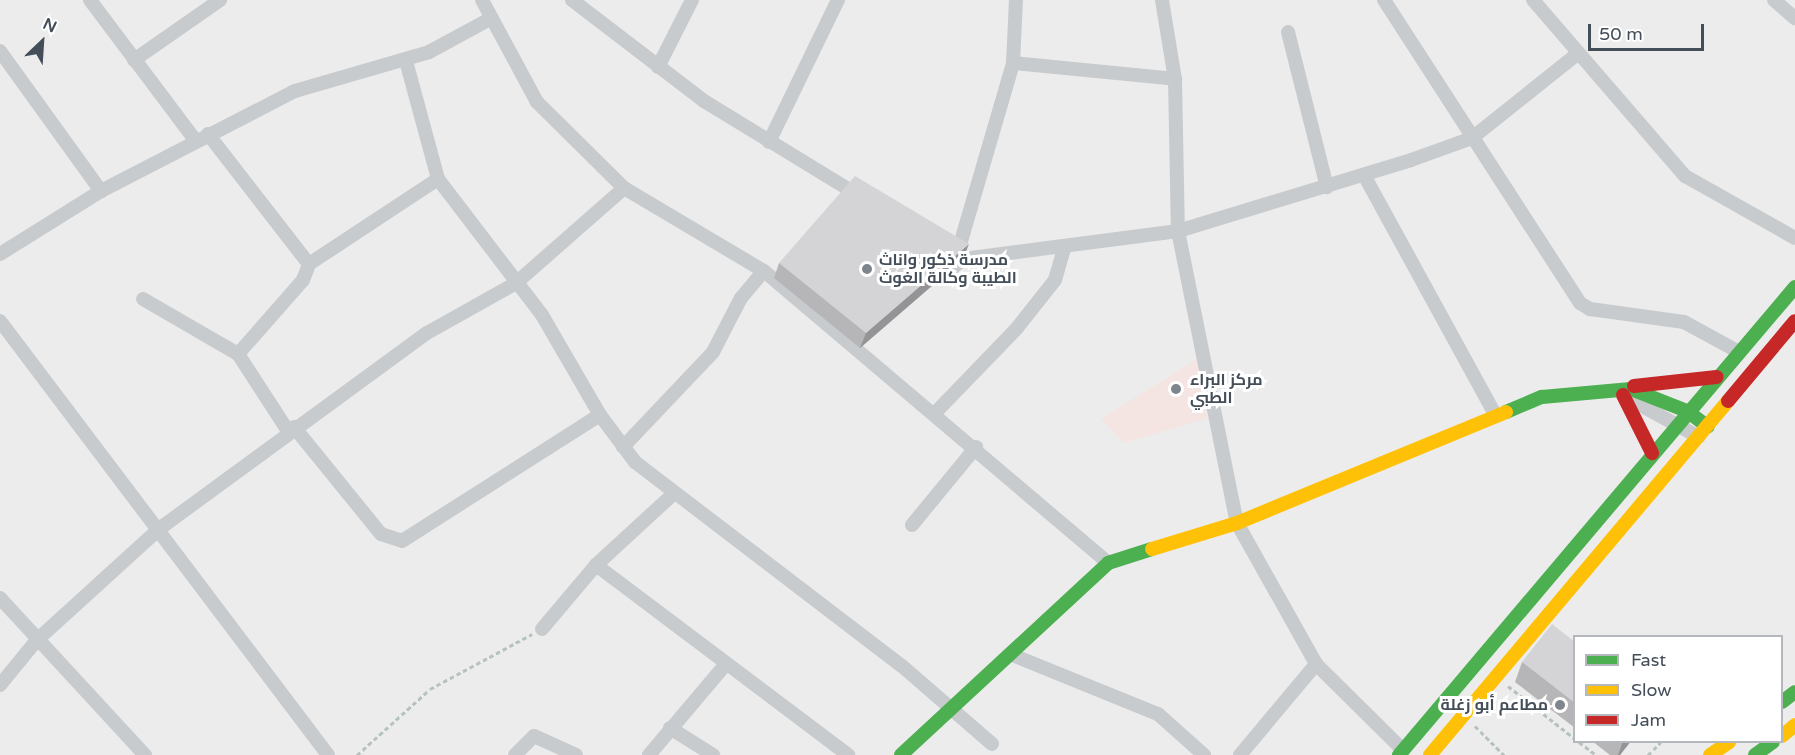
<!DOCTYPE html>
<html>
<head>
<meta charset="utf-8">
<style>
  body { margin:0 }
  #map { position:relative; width:1795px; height:755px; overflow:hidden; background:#edecec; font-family:"Varela Round",Cairo,sans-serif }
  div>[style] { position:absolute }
  .medical>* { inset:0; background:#f4e4e2 }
  .path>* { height:3px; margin-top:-1.5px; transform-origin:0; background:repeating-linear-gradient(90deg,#b5c2be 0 4.5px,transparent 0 7.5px) }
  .street>* { height:14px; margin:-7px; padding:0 7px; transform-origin:7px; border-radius:7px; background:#c8cbcd }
  .fast>* { height:14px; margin:-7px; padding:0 7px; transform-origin:7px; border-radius:7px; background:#4caf50 }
  .slow>* { height:14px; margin:-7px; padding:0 7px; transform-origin:7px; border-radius:7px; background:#ffc107 }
  .jam>* { height:14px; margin:-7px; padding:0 7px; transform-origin:7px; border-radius:7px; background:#c62828 }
  .wall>* { inset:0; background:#b6b6b9 }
  .shaded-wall>* { inset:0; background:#949496 }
  .building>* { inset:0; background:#d4d4d7 }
  .dots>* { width:16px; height:16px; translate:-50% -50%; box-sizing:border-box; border:3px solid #fff; border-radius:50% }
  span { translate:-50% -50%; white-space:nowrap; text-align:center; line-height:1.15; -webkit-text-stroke:6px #fff; paint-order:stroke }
  .poi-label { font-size:16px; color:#444e59; font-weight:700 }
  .left { translate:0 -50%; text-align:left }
  .right { translate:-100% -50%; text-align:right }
  .legend { position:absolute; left:1573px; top:635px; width:210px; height:108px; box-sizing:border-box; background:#fff; border:2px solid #b4b8bd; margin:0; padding:8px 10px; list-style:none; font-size:18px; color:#444e59 }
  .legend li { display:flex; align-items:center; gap:12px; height:30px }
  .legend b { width:30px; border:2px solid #b4b8bd }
  .north { position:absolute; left:12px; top:12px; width:60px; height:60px; -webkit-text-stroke:4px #fff; paint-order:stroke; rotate:25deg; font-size:16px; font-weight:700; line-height:24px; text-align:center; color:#444e59 }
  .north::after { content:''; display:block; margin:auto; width:21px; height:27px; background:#444e59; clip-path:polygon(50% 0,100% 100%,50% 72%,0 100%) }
  .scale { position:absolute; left:1588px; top:24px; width:116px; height:27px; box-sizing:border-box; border:3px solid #444e59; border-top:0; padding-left:8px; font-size:18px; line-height:21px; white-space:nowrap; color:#444e59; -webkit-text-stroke:4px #fff; paint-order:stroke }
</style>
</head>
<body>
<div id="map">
  <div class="medical">
    <i style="clip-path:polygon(1197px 359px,1207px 418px,1124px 443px,1101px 419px)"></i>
  </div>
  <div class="path">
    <i style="left:1508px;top:686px;width:84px;rotate:38.2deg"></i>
    <i style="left:1475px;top:726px;width:41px;rotate:45deg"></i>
    <i style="left:1579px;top:742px;width:21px;rotate:37deg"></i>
    <i style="left:357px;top:755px;width:98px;rotate:-42.1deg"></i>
    <i style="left:430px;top:689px;width:116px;rotate:-28.3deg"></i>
    <i style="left:1648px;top:755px;width:18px;rotate:-45deg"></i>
  </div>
  <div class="street">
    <i style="left:90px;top:0;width:176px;rotate:53.1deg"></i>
    <i style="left:482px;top:0;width:116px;rotate:61.7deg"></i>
    <i style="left:537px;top:102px;width:122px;rotate:44.7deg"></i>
    <i style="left:624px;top:188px;width:163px;rotate:30.7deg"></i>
    <i style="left:764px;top:271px;width:451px;rotate:40.3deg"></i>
    <i style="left:572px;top:0;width:166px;rotate:37.4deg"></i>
    <i style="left:704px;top:101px;width:184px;rotate:31.4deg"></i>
    <i style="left:1162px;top:0;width:80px;rotate:80.7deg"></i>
    <i style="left:1175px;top:79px;width:152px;rotate:88.9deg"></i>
    <i style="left:1178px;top:231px;width:298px;rotate:78.6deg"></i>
    <i style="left:1237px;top:523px;width:162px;rotate:60.7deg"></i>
    <i style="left:1316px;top:664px;width:122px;rotate:44.7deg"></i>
    <i style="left:1384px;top:0;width:361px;rotate:57.1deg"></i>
    <i style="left:1580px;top:303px;width:12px;rotate:31deg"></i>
    <i style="left:1590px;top:309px;width:95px;rotate:7.9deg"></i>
    <i style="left:1684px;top:322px;width:63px;rotate:28.6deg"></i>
    <i style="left:1533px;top:0;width:233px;rotate:49.2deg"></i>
    <i style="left:1685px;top:176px;width:126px;rotate:29.4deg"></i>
    <i style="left:1774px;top:0;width:28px;rotate:41deg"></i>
    <i style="left:1288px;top:32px;width:160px;rotate:75.9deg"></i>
    <i style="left:0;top:51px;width:173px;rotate:54.2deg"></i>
    <i style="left:134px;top:60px;width:105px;rotate:-34.9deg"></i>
    <i style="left:406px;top:61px;width:122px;rotate:74.8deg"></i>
    <i style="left:438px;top:179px;width:171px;rotate:52.6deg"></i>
    <i style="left:542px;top:315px;width:116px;rotate:59.9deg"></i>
    <i style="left:600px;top:415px;width:59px;rotate:53.3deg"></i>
    <i style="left:635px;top:462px;width:336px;rotate:37.4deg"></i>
    <i style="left:902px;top:666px;width:119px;rotate:40.9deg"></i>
    <i style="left:1013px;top:63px;width:163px;rotate:5.6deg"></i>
    <i style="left:658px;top:67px;width:75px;rotate:-63.1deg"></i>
    <i style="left:208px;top:134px;width:165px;rotate:52.2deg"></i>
    <i style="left:769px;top:142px;width:158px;rotate:-64.1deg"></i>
    <i style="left:1364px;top:175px;width:273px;rotate:61.3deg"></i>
    <i style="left:0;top:254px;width:119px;rotate:-32deg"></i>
    <i style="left:101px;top:191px;width:218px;rotate:-27.3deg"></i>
    <i style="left:295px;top:91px;width:140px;rotate:-16.2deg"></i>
    <i style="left:429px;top:52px;width:67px;rotate:-28.5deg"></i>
    <i style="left:957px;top:255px;width:200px;rotate:-73.7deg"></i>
    <i style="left:1013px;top:63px;width:63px;rotate:-87.3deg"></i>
    <i style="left:950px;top:270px;width:17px;rotate:-40deg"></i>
    <i style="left:963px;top:259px;width:217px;rotate:-7.4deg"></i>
    <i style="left:1178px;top:231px;width:244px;rotate:-16.9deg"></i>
    <i style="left:1411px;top:160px;width:65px;rotate:-19.8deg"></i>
    <i style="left:1472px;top:138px;width:133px;rotate:-38.6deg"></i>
    <i style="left:143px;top:299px;width:110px;rotate:30.1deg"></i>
    <i style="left:238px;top:354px;width:92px;rotate:57deg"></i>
    <i style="left:0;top:321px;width:544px;rotate:52.92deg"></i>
    <i style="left:238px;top:354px;width:98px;rotate:-48.7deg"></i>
    <i style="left:303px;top:280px;width:17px;rotate:-69deg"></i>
    <i style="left:309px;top:264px;width:154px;rotate:-33.4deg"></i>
    <i style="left:1624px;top:396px;width:85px;rotate:28.7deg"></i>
    <i style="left:936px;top:412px;width:117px;rotate:-46deg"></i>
    <i style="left:1017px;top:328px;width:61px;rotate:-51.6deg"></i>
    <i style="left:1055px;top:280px;width:32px;rotate:-74deg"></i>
    <i style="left:294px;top:427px;width:138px;rotate:50.9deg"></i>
    <i style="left:381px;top:534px;width:22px;rotate:18deg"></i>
    <i style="left:402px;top:541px;width:235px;rotate:-32.5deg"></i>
    <i style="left:623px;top:447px;width:131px;rotate:-46.5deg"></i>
    <i style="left:713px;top:352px;width:61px;rotate:-62.6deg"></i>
    <i style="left:741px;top:298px;width:35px;rotate:-50deg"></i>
    <i style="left:912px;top:525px;width:101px;rotate:-50.6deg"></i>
    <i style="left:596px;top:565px;width:316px;rotate:37deg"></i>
    <i style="left:0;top:598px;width:214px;rotate:47.3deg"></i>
    <i style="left:542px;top:629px;width:84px;rotate:-49.8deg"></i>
    <i style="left:596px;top:565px;width:103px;rotate:-42.6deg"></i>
    <i style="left:1010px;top:654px;width:160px;rotate:22.1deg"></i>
    <i style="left:1158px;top:714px;width:62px;rotate:41.7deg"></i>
    <i style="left:0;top:685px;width:58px;rotate:-50.6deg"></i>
    <i style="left:37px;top:640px;width:165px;rotate:-42.3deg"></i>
    <i style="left:159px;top:529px;width:332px;rotate:-36.2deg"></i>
    <i style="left:427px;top:333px;width:102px;rotate:-29.3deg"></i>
    <i style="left:516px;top:283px;width:144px;rotate:-41.3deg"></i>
    <i style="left:670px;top:728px;width:51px;rotate:32.1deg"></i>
    <i style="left:515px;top:755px;width:27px;rotate:-45deg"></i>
    <i style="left:534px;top:736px;width:46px;rotate:24.3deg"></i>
    <i style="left:649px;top:755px;width:118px;rotate:-49.8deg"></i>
    <i style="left:1240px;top:755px;width:119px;rotate:-50.1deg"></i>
  </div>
  <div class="fast">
    <i style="left:1506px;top:412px;width:39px;rotate:-23deg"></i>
    <i style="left:1542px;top:397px;width:89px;rotate:-5.1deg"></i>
    <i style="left:1631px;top:389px;width:60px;rotate:21.4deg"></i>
    <i style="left:1687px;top:411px;width:26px;rotate:37deg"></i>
    <i style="left:1782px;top:702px;width:16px;rotate:-38deg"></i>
    <i style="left:901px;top:755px;width:282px;rotate:-42.8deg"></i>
    <i style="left:1108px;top:563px;width:46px;rotate:-17.7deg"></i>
    <i style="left:1399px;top:755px;width:613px;rotate:-49.76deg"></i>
    <i style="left:1755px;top:755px;width:22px;rotate:-36deg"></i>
  </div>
  <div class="slow">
    <i style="left:1152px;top:549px;width:89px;rotate:-17deg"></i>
    <i style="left:1237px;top:523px;width:291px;rotate:-22.4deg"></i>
    <i style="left:1782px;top:736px;width:17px;rotate:-40deg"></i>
    <i style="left:1430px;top:755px;width:463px;rotate:-49.9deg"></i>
    <i style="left:1710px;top:755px;width:23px;rotate:-34deg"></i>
  </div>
  <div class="jam">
    <i style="left:1634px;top:386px;width:83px;rotate:-6.2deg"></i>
    <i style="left:1623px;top:395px;width:65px;rotate:63.4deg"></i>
    <i style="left:1728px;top:401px;width:104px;rotate:-50.1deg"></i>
  </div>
  <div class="wall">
    <i style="clip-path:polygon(963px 259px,860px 348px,774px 278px,779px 263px)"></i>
    <i style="clip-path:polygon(1575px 642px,1575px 728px,1515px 682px,1522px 662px)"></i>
    <i style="clip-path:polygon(1592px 741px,1631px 741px,1620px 755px,1610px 755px)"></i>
  </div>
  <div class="shaded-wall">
    <i style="clip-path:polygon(969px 244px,963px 259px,860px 348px,866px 333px)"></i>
    <i style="clip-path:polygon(1623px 741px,1631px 741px,1620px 755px,1618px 755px)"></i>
  </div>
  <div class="building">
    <i style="clip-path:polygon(855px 176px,969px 244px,866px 333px,779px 263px)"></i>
    <i style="clip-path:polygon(1552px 624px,1575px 642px,1575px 703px,1522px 662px)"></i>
  </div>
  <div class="dots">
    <i style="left:867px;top:269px;background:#7f858c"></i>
    <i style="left:1176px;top:389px;background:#7f858c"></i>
    <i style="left:1560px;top:705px;background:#7f858c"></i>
  </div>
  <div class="poi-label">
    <span class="left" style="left:879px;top:269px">مدرسة ذكور واناث<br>الطيبة وكالة الغوث</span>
    <span class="left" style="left:1190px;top:389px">مركز البراء<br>الطبي</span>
    <span class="right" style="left:1548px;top:705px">مطاعم أبو زغلة</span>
  </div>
  <ul class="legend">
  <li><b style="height:8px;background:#4caf50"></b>Fast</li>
  <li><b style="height:8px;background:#ffc107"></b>Slow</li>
  <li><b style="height:8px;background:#c62828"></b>Jam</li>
  </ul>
  <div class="north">N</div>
  <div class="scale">50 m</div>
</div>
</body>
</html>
